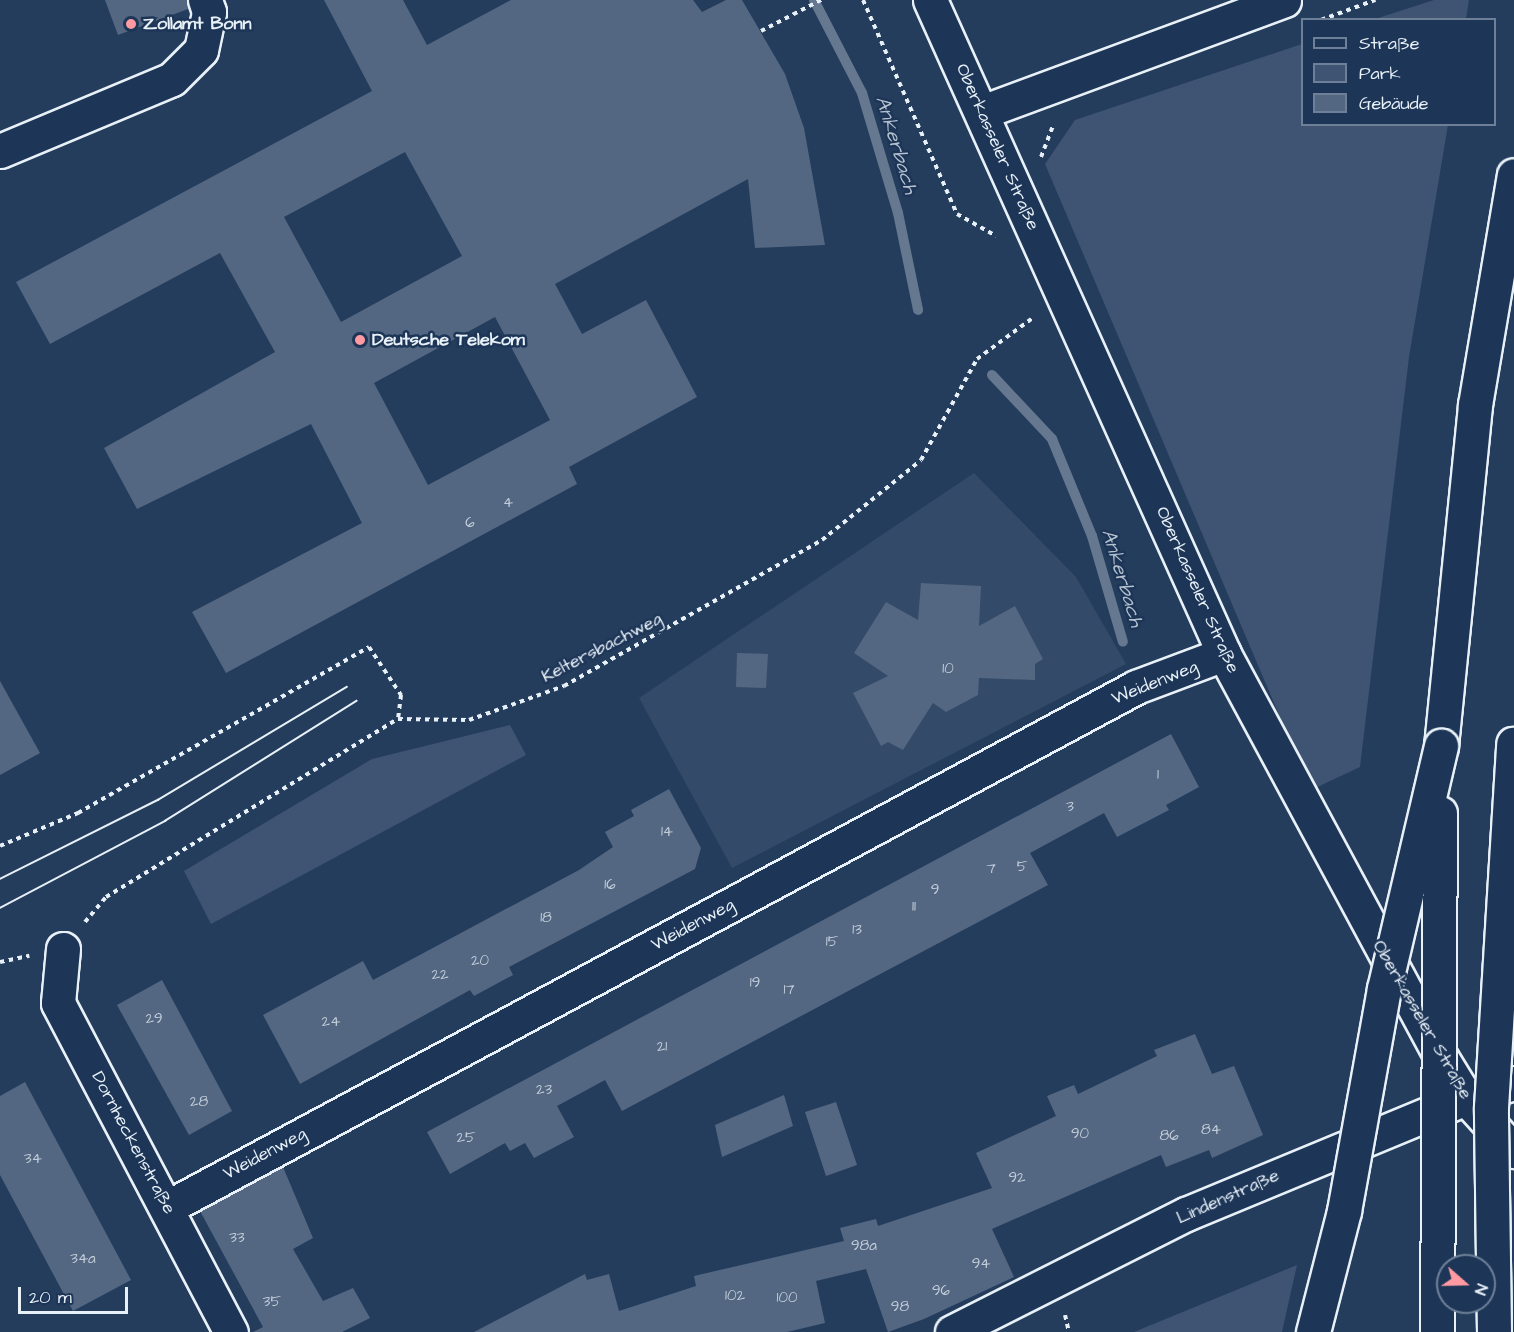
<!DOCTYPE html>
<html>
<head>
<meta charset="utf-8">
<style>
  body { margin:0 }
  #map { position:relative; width:1514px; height:1332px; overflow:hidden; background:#253d5d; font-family:"Architects Daughter",sans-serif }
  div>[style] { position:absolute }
  .built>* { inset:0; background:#334a68 }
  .green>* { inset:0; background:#3e5472 }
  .stream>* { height:10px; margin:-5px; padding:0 5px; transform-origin:5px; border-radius:5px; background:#657890 }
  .building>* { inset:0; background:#536782 }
  .path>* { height:4px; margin-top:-2px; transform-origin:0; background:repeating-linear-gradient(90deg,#e8f1f8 0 4.5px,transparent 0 9px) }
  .roads { filter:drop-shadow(2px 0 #e8f1f8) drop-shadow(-2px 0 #e8f1f8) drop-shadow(0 2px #e8f1f8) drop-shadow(0 -2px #e8f1f8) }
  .minor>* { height:33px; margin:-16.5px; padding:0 16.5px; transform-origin:16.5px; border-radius:16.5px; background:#1d3557 }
  .highway>* { height:33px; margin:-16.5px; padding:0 16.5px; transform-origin:16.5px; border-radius:16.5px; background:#1d3557 }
  .tram>* { height:1.5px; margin:-0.75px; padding:0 0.75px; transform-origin:0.75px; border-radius:0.75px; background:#e8f1f8 }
  .bridges { filter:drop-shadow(2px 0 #e8f1f8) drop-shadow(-2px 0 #e8f1f8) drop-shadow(0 2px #e8f1f8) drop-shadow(0 -2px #e8f1f8) }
  .highway-bridge>* { height:33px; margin:-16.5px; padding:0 16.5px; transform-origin:16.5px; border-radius:16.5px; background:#1d3557 }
  .dots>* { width:16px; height:16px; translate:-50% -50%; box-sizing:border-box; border:3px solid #1d3557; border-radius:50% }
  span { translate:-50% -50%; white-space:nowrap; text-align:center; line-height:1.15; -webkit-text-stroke:5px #1d3557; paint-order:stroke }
  .number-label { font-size:15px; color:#c3ceda }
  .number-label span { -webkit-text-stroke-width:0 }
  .poi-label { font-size:18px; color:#e8f1f8; font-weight:700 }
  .left { translate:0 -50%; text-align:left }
  .street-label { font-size:18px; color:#e8f1f8 }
  .water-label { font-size:20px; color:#b4c1ce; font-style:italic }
  .legend { position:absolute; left:1301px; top:18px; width:195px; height:108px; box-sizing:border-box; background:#1d3557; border:2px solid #6e8097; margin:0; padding:8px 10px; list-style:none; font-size:18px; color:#e8f1f8 }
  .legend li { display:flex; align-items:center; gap:12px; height:30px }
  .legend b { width:30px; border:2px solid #6e8097 }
  .north { position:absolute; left:1436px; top:1254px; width:60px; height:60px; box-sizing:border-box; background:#1d3557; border:2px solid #6e8097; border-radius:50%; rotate:110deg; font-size:16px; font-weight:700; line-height:24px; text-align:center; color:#e8f1f8 }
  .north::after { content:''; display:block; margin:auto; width:21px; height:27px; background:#ff9aa2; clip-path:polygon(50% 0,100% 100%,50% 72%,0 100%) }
  .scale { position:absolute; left:18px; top:1287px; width:110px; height:27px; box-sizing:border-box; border:3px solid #e8f1f8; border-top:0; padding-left:8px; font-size:18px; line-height:21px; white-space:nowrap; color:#e8f1f8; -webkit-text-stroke:4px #1d3557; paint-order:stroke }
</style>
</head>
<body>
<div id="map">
  <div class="built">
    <i style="clip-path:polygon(974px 473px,1076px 577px,1126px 664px,732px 868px,639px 698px)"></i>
  </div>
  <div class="green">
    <i style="clip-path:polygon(1434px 0,1469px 0,1466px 19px,1375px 19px)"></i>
    <i style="clip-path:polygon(1302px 44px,1302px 124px,1448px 125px,1409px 357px,1360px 767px,1311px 790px,1045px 164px,1075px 120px)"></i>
    <i style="clip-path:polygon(510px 725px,526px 755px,211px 924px,184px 871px,372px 759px)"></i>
    <i style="clip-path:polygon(1297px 1265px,1282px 1332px,1134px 1332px)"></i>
  </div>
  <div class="stream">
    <i style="left:814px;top:0;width:105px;rotate:62.7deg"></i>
    <i style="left:862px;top:93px;width:125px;rotate:73.3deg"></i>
    <i style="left:898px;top:213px;width:99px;rotate:78.3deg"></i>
    <i style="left:992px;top:375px;width:88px;rotate:46.8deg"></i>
    <i style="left:1052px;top:439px;width:105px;rotate:67.6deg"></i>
    <i style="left:1092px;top:536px;width:110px;rotate:73.7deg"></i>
  </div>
  <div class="building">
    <i style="clip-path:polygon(105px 0,187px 0,188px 9px,118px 35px)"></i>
    <i style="clip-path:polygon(evenodd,324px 0,403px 0,427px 45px,511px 0,693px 0,702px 12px,726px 0,742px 0,785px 74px,804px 128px,825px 245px,755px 248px,748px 179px,555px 284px,582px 334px,646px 300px,697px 397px,569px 467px,577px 484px,226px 673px,192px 612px,362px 523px,311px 424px,137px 509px,104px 448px,275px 352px,220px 253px,50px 344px,16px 282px,372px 91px,324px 0,405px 152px,462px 256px,341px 322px,284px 217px,405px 152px,324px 0,495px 317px,550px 420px,428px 485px,374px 383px,495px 317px)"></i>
    <i style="clip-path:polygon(921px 583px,981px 586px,979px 626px,1015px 606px,1043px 659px,1035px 664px,1035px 680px,979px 678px,978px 695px,946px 712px,933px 703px,903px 750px,888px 742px,881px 746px,853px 693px,888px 676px,854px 653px,886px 602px,918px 620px)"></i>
    <i style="clip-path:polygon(737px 653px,768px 654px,766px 688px,736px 687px)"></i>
    <i style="clip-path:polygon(0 681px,40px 753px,0 775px)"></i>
    <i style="clip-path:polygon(1171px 734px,1199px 787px,1166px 805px,1169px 810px,1117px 837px,1104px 813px,1030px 853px,1048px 885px,622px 1111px,605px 1080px,557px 1106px,574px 1137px,534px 1158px,525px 1143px,510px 1151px,505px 1143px,450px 1174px,427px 1132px)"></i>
    <i style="clip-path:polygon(669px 789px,701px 848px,695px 869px,509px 967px,513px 975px,474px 996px,470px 990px,300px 1084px,263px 1015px,363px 961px,373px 980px,579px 870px,613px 847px,605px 832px,634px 816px,631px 810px)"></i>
    <i style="clip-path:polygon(162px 980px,232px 1111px,189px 1135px,117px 1005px)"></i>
    <i style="clip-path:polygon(1195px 1034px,1212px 1074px,1234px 1066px,1263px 1135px,1212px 1158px,1209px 1150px,1166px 1167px,1161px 1155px,992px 1229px,1014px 1277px,924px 1319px,888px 1332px,866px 1269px,816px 1281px,825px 1323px,787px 1332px,474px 1332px,585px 1274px,587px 1280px,609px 1274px,619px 1311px,696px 1286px,694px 1276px,844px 1241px,840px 1228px,876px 1219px,878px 1226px,992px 1188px,976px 1153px,1056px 1116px,1047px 1096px,1074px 1085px,1078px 1094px,1157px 1056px,1154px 1050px)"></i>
    <i style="clip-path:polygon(25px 1082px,131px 1280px,73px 1311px,0 1175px,0 1096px)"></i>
    <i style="clip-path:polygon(784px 1095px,793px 1126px,722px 1157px,715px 1125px)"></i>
    <i style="clip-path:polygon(836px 1102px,857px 1165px,826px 1176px,805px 1112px)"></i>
    <i style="clip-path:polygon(283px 1167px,313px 1238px,293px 1249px,323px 1301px,353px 1288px,370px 1318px,342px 1332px,253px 1332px,263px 1327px,200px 1211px)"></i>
  </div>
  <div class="path">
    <i style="left:863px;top:0;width:234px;rotate:66.3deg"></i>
    <i style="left:957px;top:214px;width:45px;rotate:29.4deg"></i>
    <i style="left:1321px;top:20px;width:58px;rotate:-20.3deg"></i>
    <i style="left:761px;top:31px;width:68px;rotate:-27.3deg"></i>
    <i style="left:1041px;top:157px;width:34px;rotate:-69deg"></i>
    <i style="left:0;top:846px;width:85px;rotate:-22.9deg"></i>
    <i style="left:78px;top:813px;width:335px;rotate:-29.7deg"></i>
    <i style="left:369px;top:647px;width:58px;rotate:56.3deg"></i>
    <i style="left:401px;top:695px;width:24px;rotate:97deg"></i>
    <i style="left:85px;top:922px;width:33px;rotate:-50deg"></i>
    <i style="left:106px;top:897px;width:342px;rotate:-31.4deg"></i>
    <i style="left:398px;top:719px;width:71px;rotate:0.8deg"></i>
    <i style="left:469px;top:720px;width:101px;rotate:-19.7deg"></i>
    <i style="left:564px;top:686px;width:296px;rotate:-29.5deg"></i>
    <i style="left:822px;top:540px;width:127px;rotate:-38.9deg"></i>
    <i style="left:921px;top:460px;width:115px;rotate:-61deg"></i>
    <i style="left:977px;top:359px;width:71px;rotate:-36.4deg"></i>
    <i style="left:0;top:962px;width:30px;rotate:-12deg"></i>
    <i style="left:1065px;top:1315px;width:17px;rotate:77deg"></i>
  </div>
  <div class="roads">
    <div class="minor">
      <i style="left:930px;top:0;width:717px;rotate:65.79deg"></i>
      <i style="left:1224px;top:654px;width:458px;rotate:61.7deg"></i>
      <i style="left:1441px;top:1057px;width:48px;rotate:58.6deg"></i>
      <i style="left:1466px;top:1098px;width:72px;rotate:47.8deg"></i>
      <i style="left:982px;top:112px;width:322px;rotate:-20.3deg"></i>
      <i style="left:0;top:151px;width:186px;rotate:-22.7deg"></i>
      <i style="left:172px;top:79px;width:41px;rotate:-45deg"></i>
      <i style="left:201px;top:50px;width:39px;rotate:-78deg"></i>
      <i style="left:209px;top:12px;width:13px;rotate:-108deg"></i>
      <i style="left:63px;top:949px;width:54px;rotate:95.3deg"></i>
      <i style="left:58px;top:1003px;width:372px;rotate:62.3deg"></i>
      <i style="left:168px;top:1207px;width:1099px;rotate:-28.24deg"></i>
      <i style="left:1136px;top:687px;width:94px;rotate:-20.6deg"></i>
      <i style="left:952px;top:1332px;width:262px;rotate:-26.8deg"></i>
      <i style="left:1186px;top:1214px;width:303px;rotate:-22.5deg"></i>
      <i style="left:1466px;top:1098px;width:50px;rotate:-17.4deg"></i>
    </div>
    <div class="highway">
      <i style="left:1441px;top:746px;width:343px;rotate:-84.3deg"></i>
      <i style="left:1475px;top:405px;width:233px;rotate:-80.4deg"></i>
    </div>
  </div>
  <div class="tram">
    <i style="left:0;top:879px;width:177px;rotate:-26.6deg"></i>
    <i style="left:158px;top:800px;width:220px;rotate:-30.9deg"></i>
    <i style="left:0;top:908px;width:187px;rotate:-27.8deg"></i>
    <i style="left:165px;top:821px;width:226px;rotate:-32.1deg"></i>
  </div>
  <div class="bridges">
    <div class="highway-bridge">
      <i style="left:1313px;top:1332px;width:125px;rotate:-75.6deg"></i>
      <i style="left:1344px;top:1211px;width:226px;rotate:-79.8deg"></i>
      <i style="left:1384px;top:989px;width:250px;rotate:-76.8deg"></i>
      <i style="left:1437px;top:1332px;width:519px;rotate:-89.67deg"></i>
      <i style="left:1494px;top:1332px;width:225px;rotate:-90.8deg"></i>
      <i style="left:1491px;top:1107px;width:364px;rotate:-86.5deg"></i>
    </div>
  </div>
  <div class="dots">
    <i style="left:131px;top:24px;background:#ff9aa2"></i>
    <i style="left:360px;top:340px;background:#ff9aa2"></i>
  </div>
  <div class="number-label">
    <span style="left:508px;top:503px">4</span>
    <span style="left:470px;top:523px">6</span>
    <span style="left:948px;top:669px">10</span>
    <span style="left:1158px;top:775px">1</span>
    <span style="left:1070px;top:807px">3</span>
    <span style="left:667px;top:832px">14</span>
    <span style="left:1022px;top:867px">5</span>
    <span style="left:991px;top:869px">7</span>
    <span style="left:610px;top:885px">16</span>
    <span style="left:935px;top:890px">9</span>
    <span style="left:914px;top:907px">11</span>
    <span style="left:546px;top:918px">18</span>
    <span style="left:857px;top:930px">13</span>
    <span style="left:832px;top:942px">15</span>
    <span style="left:480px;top:961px">20</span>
    <span style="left:440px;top:975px">22</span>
    <span style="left:755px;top:983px">19</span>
    <span style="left:789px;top:990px">17</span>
    <span style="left:154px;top:1019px">29</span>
    <span style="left:331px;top:1022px">24</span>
    <span style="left:662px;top:1047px">21</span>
    <span style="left:544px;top:1090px">23</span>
    <span style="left:199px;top:1102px">28</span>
    <span style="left:1211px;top:1130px">84</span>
    <span style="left:1080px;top:1134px">90</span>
    <span style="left:1169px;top:1136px">86</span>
    <span style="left:466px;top:1138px">25</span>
    <span style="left:33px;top:1159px">34</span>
    <span style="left:1017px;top:1178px">92</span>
    <span style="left:237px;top:1238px">33</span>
    <span style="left:864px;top:1246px">98a</span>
    <span style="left:83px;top:1259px">34a</span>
    <span style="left:981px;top:1264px">94</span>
    <span style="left:941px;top:1291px">96</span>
    <span style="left:735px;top:1296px">102</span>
    <span style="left:787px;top:1298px">100</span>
    <span style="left:272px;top:1302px">35</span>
    <span style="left:900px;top:1307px">98</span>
  </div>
  <div class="poi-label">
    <span class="left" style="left:143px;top:24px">Zollamt Bonn</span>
    <span class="left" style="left:372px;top:340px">Deutsche Telekom</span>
  </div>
  <div class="street-label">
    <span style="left:997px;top:147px;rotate:66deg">Oberkasseler Straße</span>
    <span style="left:1197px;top:590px;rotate:66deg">Oberkasseler Straße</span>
    <span style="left:602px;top:648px;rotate:-27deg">Keltersbachweg</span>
    <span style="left:1155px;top:683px;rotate:-22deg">Weidenweg</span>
    <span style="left:693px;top:925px;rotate:-28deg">Weidenweg</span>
    <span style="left:1422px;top:1020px;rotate:60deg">Oberkasseler Straße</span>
    <span style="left:133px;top:1143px;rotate:62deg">Dornheckenstraße</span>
    <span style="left:265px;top:1154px;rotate:-28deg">Weidenweg</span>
    <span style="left:1228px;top:1197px;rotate:-24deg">Lindenstraße</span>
  </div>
  <div class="water-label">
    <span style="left:896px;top:145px;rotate:73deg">Ankerbach</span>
    <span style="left:1122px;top:578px;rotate:73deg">Ankerbach</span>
  </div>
  <ul class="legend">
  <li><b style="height:8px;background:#1d3557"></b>Straße</li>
  <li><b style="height:16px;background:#3e5472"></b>Park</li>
  <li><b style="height:16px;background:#536782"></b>Gebäude</li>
  </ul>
  <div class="north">N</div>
  <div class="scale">20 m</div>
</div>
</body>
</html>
